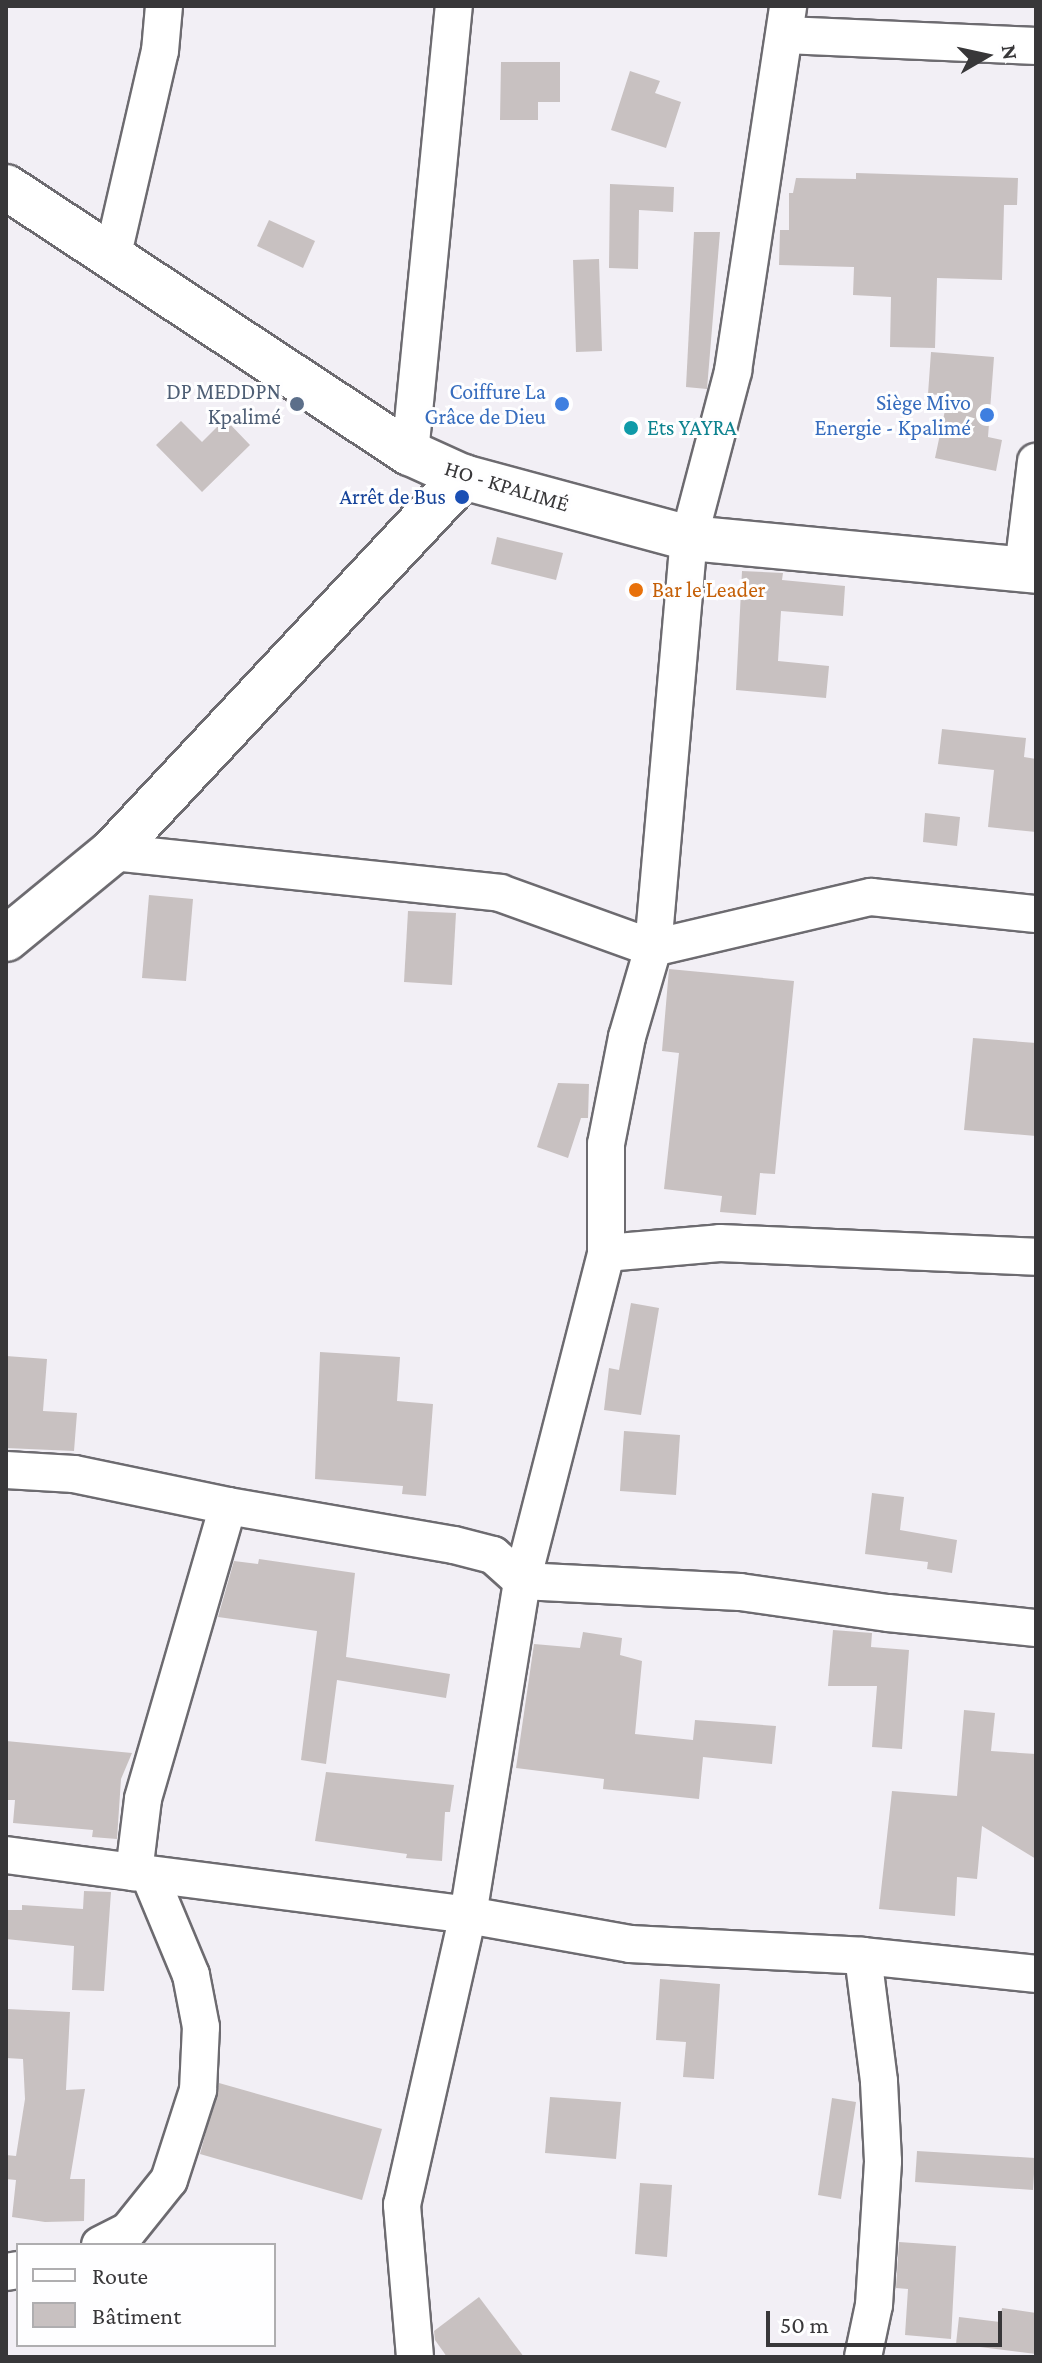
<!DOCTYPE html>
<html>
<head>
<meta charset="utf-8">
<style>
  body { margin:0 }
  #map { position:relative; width:1042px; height:2363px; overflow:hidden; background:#f2eff5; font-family:"Crimson Pro",serif }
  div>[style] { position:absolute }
  .building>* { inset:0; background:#c8c1c1 }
  .roads { filter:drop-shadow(2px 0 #6d6b70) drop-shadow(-2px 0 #6d6b70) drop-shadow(0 2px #6d6b70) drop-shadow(0 -2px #6d6b70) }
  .minor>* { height:36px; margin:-18px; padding:0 18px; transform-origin:18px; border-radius:18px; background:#fff }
  .tertiary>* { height:44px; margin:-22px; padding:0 22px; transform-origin:22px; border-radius:22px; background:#fff }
  .secondary>* { height:44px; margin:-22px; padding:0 22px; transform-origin:22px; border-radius:22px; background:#fff }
  .dots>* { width:22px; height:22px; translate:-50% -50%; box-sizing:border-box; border:4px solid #fefeff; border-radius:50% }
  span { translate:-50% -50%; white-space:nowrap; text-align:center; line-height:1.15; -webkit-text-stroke:6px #fefeff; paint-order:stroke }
  .service-label { font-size:22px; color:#4e5e75 }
  .right { translate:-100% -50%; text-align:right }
  .shop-label { font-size:22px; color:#366cbe }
  .culture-label { font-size:22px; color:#0d838f }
  .left { translate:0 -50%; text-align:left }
  .street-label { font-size:22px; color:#383739 }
  .transit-label { font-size:22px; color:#164399 }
  .food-label { font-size:22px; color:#c56008 }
  .frame { position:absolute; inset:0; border:8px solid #383739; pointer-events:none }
  .legend { position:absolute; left:16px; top:2243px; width:260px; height:104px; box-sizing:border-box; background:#fefeff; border:2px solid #afaeb0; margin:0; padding:10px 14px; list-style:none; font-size:24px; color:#383739 }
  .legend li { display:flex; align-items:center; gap:16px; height:40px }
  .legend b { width:40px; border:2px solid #afaeb0 }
  .north { position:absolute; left:946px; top:16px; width:80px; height:80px; -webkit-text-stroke:6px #fefeff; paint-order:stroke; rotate:81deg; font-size:22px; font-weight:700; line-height:32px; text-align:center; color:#383739 }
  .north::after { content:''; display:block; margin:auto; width:28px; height:36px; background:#383739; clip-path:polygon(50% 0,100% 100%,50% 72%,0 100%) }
  .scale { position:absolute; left:766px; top:2311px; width:236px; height:36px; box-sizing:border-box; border:4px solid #383739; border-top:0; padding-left:10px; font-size:24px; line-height:28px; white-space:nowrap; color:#383739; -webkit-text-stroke:6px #fefeff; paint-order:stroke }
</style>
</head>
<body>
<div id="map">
  <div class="building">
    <i style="clip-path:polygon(501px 62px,560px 62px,560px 102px,538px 102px,538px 120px,500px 120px)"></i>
    <i style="clip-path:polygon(630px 71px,660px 81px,655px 93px,681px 102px,666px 148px,611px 130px)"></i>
    <i style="clip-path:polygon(856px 173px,1018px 178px,1017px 205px,1004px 205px,1002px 280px,937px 278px,935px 348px,890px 347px,891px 297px,853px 295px,854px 267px,779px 265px,780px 230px,789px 230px,789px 193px,793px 193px,796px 178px,856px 179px)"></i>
    <i style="clip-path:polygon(610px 184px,674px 187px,673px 212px,639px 210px,638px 269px,609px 268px)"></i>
    <i style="clip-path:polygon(269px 220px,315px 241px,303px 268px,257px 246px)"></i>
    <i style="clip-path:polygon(694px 232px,720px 232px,707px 389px,686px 387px)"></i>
    <i style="clip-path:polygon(599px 259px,602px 351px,576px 352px,573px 260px)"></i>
    <i style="clip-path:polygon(931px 352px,994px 357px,988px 437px,1002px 440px,996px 471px,935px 458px,948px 396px,928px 394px)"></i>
    <i style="clip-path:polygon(225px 419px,250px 445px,202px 492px,156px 445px,181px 421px,202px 442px)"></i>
    <i style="clip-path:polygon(497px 537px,563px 553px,556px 580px,491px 564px)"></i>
    <i style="clip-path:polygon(742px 571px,783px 573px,782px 580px,845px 586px,843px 616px,781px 611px,778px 661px,829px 666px,826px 698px,736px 690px)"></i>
    <i style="clip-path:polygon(942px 729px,1026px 738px,1024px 757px,1036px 759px,1036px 832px,988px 827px,994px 770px,938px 764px)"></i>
    <i style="clip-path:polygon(925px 813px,960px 817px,957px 846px,923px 842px)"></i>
    <i style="clip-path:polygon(149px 895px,193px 899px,186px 981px,142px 978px)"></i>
    <i style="clip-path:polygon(408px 911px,456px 913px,452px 985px,404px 982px)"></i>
    <i style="clip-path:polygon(669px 969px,794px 981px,775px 1174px,760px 1173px,756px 1215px,720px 1212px,722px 1196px,664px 1189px,679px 1053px,662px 1051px)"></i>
    <i style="clip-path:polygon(973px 1038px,1036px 1043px,1036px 1136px,964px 1130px)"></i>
    <i style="clip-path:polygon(558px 1083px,589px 1084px,588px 1118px,581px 1118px,568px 1158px,537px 1147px)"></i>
    <i style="clip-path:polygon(631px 1303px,659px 1308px,641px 1415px,604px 1410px,609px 1368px,619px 1370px)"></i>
    <i style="clip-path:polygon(320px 1352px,400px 1357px,397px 1401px,433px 1404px,426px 1496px,402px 1494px,403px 1486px,315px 1479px)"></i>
    <i style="clip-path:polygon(6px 1356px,47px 1359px,43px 1411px,77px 1413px,74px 1451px,6px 1448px)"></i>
    <i style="clip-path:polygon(624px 1431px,680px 1435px,676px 1495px,620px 1491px)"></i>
    <i style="clip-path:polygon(872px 1493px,904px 1497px,900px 1530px,957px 1540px,952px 1573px,927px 1569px,928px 1562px,865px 1554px)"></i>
    <i style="clip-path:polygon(259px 1559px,355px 1573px,346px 1657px,450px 1674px,446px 1698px,337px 1680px,326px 1764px,301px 1760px,317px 1631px,218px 1617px,234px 1561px,258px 1564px)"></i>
    <i style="clip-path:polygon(833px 1630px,872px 1633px,871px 1647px,909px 1650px,902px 1749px,872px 1747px,877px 1686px,828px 1686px)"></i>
    <i style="clip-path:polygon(583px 1632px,622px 1638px,620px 1655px,642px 1661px,635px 1734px,693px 1740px,695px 1720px,776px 1726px,772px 1764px,703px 1757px,699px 1799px,603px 1789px,604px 1779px,516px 1768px,534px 1644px,580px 1648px)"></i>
    <i style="clip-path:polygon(964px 1710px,995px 1713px,991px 1751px,1036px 1754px,1036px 1859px,982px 1826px,977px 1879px,957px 1877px,955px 1916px,879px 1909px,892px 1791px,957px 1796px)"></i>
    <i style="clip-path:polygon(6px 1741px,132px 1753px,121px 1779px,117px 1839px,92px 1837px,93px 1830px,13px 1823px,15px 1800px,6px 1800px)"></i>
    <i style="clip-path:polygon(326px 1772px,454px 1785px,450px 1812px,445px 1812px,442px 1861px,406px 1858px,407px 1854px,315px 1841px)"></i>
    <i style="clip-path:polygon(84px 1891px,111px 1892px,104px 1991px,72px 1990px,74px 1946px,6px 1939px,6px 1910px,22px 1910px,22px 1905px,83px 1909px)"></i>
    <i style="clip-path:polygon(660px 1979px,720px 1984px,714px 2079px,683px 2077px,686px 2042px,656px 2040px)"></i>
    <i style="clip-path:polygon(7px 2009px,70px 2012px,66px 2090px,85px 2089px,70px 2179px,85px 2179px,84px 2221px,45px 2222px,12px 2217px,16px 2180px,6px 2179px,6px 2155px,16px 2156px,25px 2099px,23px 2059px,6px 2058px)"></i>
    <i style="clip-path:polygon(219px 2083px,382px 2129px,362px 2200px,200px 2154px)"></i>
    <i style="clip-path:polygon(550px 2097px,621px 2102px,616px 2159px,545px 2153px)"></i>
    <i style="clip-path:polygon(832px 2098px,856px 2102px,841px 2199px,818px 2195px)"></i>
    <i style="clip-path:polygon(917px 2151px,1035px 2158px,1033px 2190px,915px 2182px)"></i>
    <i style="clip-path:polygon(640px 2183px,672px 2185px,667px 2257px,635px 2254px)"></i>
    <i style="clip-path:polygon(899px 2242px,956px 2246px,951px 2339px,905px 2335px,908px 2289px,896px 2288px)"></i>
    <i style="clip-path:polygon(479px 2297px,524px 2357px,447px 2357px,435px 2340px,434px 2331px)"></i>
    <i style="clip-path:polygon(1002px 2308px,1036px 2313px,1036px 2354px,956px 2344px,959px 2317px,1000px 2322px)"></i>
  </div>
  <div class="roads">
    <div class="minor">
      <i style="left:786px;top:35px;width:250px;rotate:2.5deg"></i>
      <i style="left:113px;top:254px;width:208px;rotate:-77deg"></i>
      <i style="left:160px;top:51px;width:45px;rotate:-84.9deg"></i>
      <i style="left:410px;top:453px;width:449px;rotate:-84.4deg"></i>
      <i style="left:1023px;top:569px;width:108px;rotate:-83.1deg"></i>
      <i style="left:112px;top:852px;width:390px;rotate:6deg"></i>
      <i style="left:500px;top:893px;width:163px;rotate:19.8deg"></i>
      <i style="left:653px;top:948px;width:224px;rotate:-13.2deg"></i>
      <i style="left:871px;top:897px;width:166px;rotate:5.9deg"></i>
      <i style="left:606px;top:1253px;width:114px;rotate:-5deg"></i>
      <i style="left:720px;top:1243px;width:316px;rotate:2.5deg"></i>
      <i style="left:6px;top:1470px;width:68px;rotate:3.4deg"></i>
      <i style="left:74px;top:1474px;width:157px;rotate:11.7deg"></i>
      <i style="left:228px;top:1506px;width:229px;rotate:9.8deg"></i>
      <i style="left:454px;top:1545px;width:40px;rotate:14.4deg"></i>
      <i style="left:493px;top:1555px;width:39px;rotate:42deg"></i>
      <i style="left:522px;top:1581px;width:218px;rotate:2.9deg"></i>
      <i style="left:740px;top:1592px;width:149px;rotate:8.1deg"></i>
      <i style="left:888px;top:1613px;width:149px;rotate:5.8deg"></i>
      <i style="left:228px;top:1506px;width:305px;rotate:106.2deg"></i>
      <i style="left:143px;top:1799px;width:74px;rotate:97deg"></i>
      <i style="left:134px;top:1872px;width:337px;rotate:7.3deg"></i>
      <i style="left:468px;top:1915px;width:165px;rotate:10.1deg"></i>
      <i style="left:630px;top:1944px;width:233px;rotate:2.9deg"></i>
      <i style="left:863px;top:1956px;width:174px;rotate:5.9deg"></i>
      <i style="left:6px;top:1855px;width:129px;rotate:7.6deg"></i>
      <i style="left:100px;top:2245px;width:31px;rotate:-27deg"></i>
      <i style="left:128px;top:2231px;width:65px;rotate:-51.2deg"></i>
      <i style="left:169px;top:2180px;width:95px;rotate:-72.1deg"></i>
      <i style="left:198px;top:2090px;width:63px;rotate:-87.3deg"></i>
      <i style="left:201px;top:2027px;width:53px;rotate:-100.9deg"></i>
      <i style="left:191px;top:1975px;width:109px;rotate:-112.6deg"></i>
      <i style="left:6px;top:2272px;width:12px;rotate:-9deg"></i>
      <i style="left:415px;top:2357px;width:153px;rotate:-94.9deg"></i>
      <i style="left:402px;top:2205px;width:297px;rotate:-77.2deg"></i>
      <i style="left:468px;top:1915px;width:338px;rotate:-80.8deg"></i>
      <i style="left:522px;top:1581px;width:339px;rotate:-75.6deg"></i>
      <i style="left:606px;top:1253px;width:109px;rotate:-90deg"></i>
      <i style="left:606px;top:1144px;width:109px;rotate:-78.9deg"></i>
      <i style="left:627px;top:1037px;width:93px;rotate:-73.7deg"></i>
      <i style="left:653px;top:948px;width:412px;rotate:-85deg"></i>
      <i style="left:689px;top:538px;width:173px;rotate:-75.2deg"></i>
      <i style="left:733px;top:371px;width:369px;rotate:-81.4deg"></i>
      <i style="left:863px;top:2357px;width:53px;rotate:-78.1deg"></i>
      <i style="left:874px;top:2305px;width:144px;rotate:-86.4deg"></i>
      <i style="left:883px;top:2161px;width:80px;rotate:-92.9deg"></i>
      <i style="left:879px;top:2081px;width:126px;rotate:-97.3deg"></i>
    </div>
    <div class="tertiary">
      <i style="left:6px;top:939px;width:137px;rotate:-39.4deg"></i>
      <i style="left:112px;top:852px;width:514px;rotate:-46.89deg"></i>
    </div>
    <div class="secondary">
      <i style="left:6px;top:187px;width:484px;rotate:33.4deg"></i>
      <i style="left:410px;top:453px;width:58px;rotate:24.4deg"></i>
      <i style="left:463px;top:477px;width:234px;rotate:15.1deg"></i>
      <i style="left:689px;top:538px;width:349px;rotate:5.4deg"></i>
    </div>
  </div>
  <div class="dots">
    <i style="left:297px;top:404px;background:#5c6f8a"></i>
    <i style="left:562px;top:404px;background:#3f7fe0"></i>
    <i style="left:987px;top:415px;background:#3f7fe0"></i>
    <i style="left:631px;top:428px;background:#0f9aa8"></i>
    <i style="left:462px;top:497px;background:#1a4fb4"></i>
    <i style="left:636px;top:590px;background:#e8710a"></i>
  </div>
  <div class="service-label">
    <span class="right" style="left:281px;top:404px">DP MEDDPN<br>Kpalimé</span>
  </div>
  <div class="shop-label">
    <span class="right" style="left:546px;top:404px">Coiffure La<br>Grâce de Dieu</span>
    <span class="right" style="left:971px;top:415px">Siège Mivo<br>Energie - Kpalimé</span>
  </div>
  <div class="culture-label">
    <span class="left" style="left:647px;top:428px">Ets YAYRA</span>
  </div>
  <div class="street-label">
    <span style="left:507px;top:486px;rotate:17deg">HO - KPALIMÉ</span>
  </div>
  <div class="transit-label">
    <span class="right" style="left:446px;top:497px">Arrêt de Bus</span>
  </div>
  <div class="food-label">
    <span class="left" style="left:652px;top:590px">Bar le Leader</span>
  </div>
  <div class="frame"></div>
  <ul class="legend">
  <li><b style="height:10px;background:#fff"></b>Route</li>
  <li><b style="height:22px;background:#c8c1c1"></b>Bâtiment</li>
  </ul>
  <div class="north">N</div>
  <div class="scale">50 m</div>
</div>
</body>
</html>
